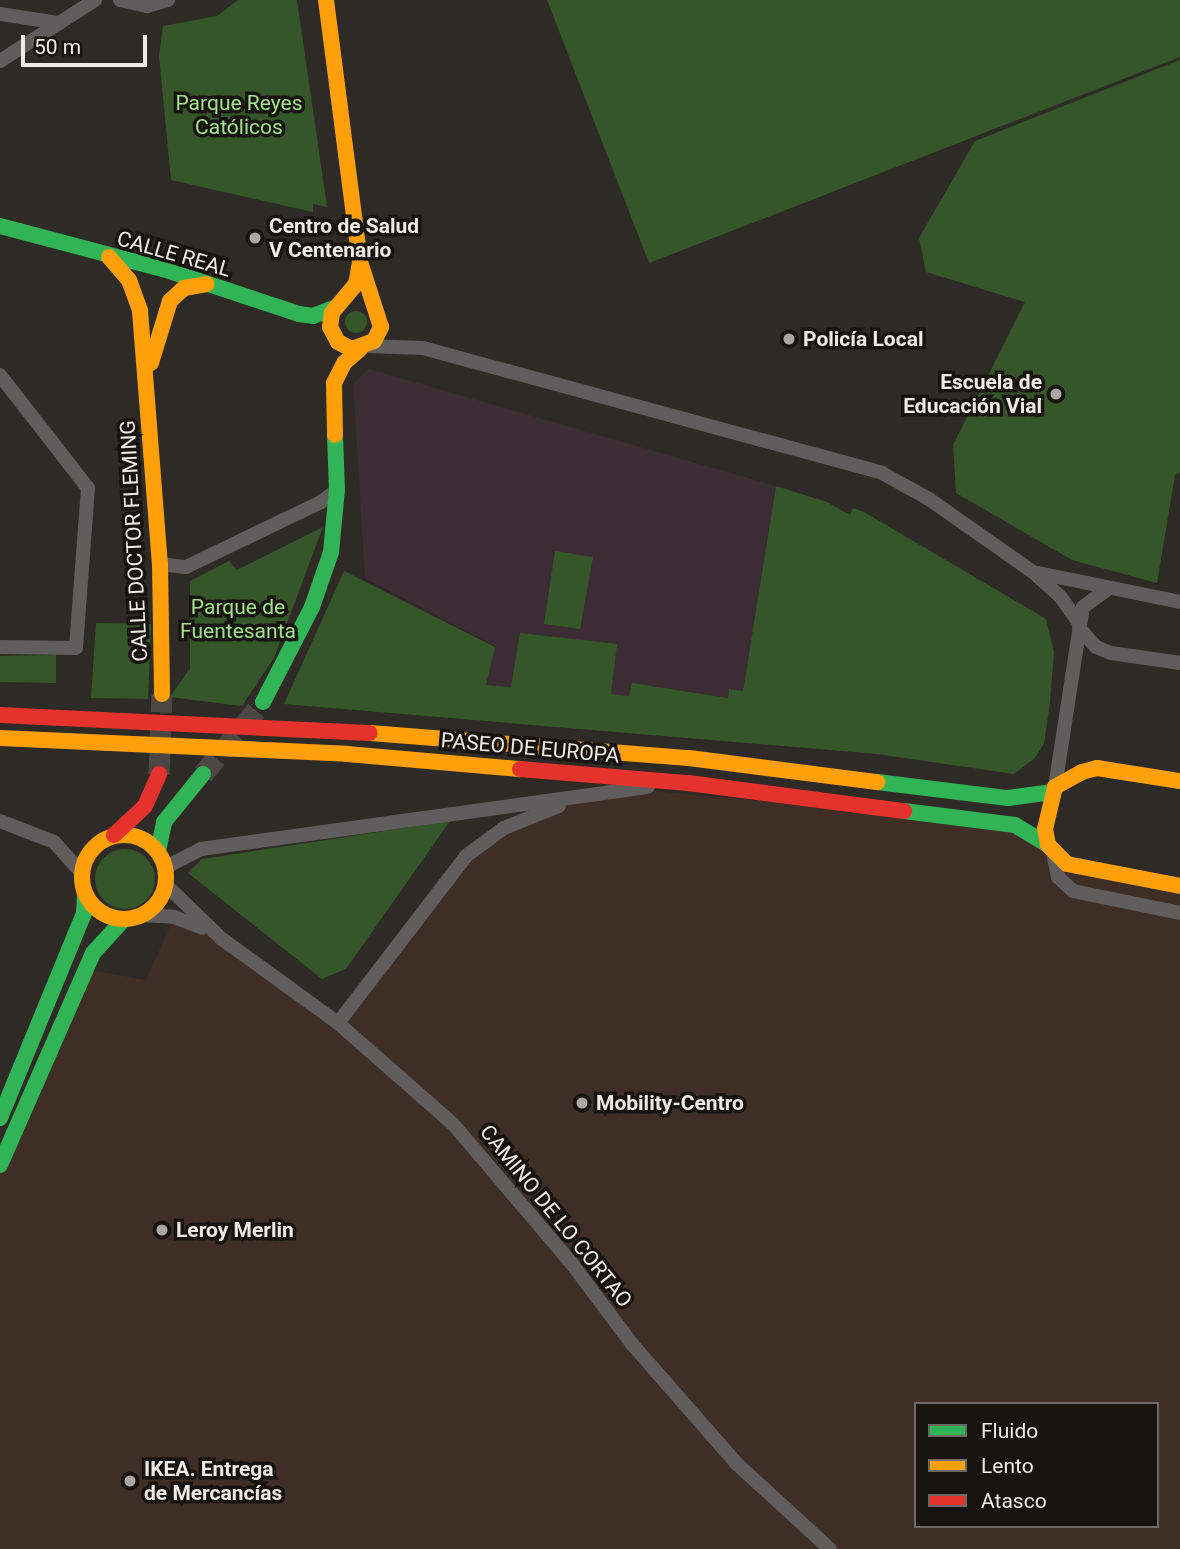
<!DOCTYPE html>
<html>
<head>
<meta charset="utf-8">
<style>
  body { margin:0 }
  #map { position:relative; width:1180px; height:1549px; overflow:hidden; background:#2e2a25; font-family:Roboto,sans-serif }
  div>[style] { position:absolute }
  .industrial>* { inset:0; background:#3e2e25 }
  .education>* { inset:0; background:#3c2d34 }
  .green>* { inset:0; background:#355629 }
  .round { border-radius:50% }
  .secondary-tunnel>* { height:21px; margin-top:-10.5px; transform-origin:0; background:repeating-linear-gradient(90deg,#4b4742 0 21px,transparent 0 31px) }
  .street>* { height:14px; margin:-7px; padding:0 7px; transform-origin:7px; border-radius:7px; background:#605e5c }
  .fast>* { height:16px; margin:-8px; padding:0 8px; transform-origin:8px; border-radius:8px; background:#30b455 }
  .slow>* { height:16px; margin:-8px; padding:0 8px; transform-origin:8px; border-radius:8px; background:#ff9f0a }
  .slow>.ring { margin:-8px; padding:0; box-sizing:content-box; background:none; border:16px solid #ff9f0a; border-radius:50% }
  .jam>* { height:16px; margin:-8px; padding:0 8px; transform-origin:8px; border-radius:8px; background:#e5322d }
  .dots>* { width:19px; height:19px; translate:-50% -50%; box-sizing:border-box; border:4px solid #17130f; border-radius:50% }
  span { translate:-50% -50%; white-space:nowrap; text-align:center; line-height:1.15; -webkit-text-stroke:7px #17130f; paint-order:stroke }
  .park-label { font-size:21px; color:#a0e28c }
  .poi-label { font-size:21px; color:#f0eae4; font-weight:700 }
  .left { translate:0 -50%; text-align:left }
  .right { translate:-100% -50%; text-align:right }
  .street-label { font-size:21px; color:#f0eae4 }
  .legend { position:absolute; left:914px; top:1402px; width:245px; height:126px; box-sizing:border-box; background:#17130f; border:2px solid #6e6964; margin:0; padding:9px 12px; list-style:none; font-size:21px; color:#f0eae4 }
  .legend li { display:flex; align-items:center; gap:14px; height:35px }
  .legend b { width:35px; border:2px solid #6e6964 }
  .scale { position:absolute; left:21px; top:35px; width:126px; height:32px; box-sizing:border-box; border:4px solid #f0eae4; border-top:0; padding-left:9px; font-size:21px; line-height:24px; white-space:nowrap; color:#f0eae4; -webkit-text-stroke:5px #17130f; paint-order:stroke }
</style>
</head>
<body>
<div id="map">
  <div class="industrial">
    <i style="clip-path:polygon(evenodd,634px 789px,1015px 825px,1053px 853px,1180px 886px,1180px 1549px,0 1549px,0 1165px,86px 969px,146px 980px,174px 917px,188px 920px,338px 1023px,466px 856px,568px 800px,634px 789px,916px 1404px,1157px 1404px,1157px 1526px,916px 1526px,916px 1404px)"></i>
  </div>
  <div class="education">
    <i style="clip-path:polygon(369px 369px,776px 486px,743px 691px,730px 689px,728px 698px,633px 683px,630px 696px,485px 685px,495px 646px,365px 578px,353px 383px)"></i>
  </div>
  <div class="green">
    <i style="clip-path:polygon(238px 0,297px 0,327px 207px,313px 204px,313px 212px,171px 180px,159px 56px,163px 26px,217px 16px)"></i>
    <i style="clip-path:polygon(547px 0,1180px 0,1180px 57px,649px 263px)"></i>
    <i style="clip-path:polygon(1180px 60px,1180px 472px,1175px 475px,1157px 583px,1072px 560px,956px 493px,953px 445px,1025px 302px,926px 272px,919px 238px,975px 141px)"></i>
    <i class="round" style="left:345px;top:311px;width:22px;height:22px"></i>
    <i style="clip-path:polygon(776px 486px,827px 502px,850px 515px,853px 508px,864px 512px,1046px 619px,1054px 652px,1050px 703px,1044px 744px,1034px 759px,1014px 774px,877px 754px,284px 704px,344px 571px,495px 647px,486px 685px,511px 687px,520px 633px,617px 644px,611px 694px,629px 696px,632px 683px,728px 698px,729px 689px,743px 691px)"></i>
    <i style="clip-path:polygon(323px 527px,274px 658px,242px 706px,170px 697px,190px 668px,190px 581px,229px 561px,237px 570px)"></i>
    <i style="clip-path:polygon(555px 551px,593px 557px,580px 629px,544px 624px)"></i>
    <i style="clip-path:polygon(96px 623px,151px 624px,148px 699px,91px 698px)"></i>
    <i style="clip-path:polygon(56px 655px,56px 683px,0 682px,0 656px)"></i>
    <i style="clip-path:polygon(450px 821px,346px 969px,322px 979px,188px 873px,202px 859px)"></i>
    <i class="round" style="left:95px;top:849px;width:60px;height:60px"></i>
  </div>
  <div class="secondary-tunnel">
    <i style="left:159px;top:774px;width:80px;rotate:-87.9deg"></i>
    <i style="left:203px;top:774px;width:94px;rotate:-50.2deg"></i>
  </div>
  <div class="street">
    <i style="left:120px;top:0;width:28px;rotate:13deg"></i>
    <i style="left:147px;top:6px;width:22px;rotate:-16deg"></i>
    <i style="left:0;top:14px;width:60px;rotate:8.7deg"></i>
    <i style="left:0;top:61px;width:113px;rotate:-32.7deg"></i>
    <i style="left:368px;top:346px;width:55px;rotate:2.1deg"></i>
    <i style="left:423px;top:348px;width:476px;rotate:15.2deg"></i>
    <i style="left:882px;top:473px;width:54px;rotate:29deg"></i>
    <i style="left:929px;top:499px;width:127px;rotate:35.1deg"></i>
    <i style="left:1033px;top:572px;width:36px;rotate:42deg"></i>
    <i style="left:1060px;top:596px;width:33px;rotate:55deg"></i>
    <i style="left:0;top:375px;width:143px;rotate:52.1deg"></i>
    <i style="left:88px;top:488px;width:160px;rotate:94.3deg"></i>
    <i style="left:76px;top:648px;width:76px;rotate:-179.2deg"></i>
    <i style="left:160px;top:564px;width:26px;rotate:7deg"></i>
    <i style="left:186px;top:567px;width:150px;rotate:-25.7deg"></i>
    <i style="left:321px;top:502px;width:20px;rotate:-37deg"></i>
    <i style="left:1038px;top:573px;width:145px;rotate:11.5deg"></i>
    <i style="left:1079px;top:628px;width:25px;rotate:48deg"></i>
    <i style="left:1096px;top:647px;width:16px;rotate:22deg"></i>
    <i style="left:1111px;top:653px;width:70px;rotate:8.2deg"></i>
    <i style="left:1055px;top:787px;width:182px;rotate:-81.2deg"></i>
    <i style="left:1083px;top:607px;width:31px;rotate:-36deg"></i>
    <i style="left:0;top:821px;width:58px;rotate:21.3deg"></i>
    <i style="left:54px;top:842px;width:40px;rotate:48deg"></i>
    <i style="left:1053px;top:853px;width:25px;rotate:78deg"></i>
    <i style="left:1058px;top:877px;width:21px;rotate:43deg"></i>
    <i style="left:1073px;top:891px;width:109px;rotate:11.6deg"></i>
    <i style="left:166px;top:867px;width:39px;rotate:-27deg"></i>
    <i style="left:201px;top:849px;width:451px;rotate:-7.9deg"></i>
    <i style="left:166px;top:885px;width:78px;rotate:44deg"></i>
    <i style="left:222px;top:939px;width:143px;rotate:35.9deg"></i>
    <i style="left:338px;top:1023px;width:153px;rotate:41.3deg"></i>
    <i style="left:453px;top:1124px;width:184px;rotate:49.6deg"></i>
    <i style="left:572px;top:1264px;width:100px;rotate:53.1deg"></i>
    <i style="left:632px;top:1344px;width:158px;rotate:48.8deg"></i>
    <i style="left:736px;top:1463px;width:127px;rotate:42.5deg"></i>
    <i style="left:140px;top:915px;width:34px;rotate:3deg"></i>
    <i style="left:174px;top:917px;width:30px;rotate:21deg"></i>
    <i style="left:338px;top:1023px;width:210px;rotate:-52.5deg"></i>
    <i style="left:466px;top:856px;width:47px;rotate:-36.4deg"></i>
    <i style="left:504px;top:828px;width:59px;rotate:-21.8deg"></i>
  </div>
  <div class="fast">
    <i style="left:0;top:226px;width:169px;rotate:14.8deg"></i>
    <i style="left:163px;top:269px;width:143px;rotate:18.3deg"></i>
    <i style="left:299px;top:314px;width:14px;rotate:8deg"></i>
    <i style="left:313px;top:316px;width:25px;rotate:-21deg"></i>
    <i style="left:263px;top:702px;width:107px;rotate:-62.7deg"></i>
    <i style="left:312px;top:607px;width:58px;rotate:-70.9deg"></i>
    <i style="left:331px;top:552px;width:62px;rotate:-84.5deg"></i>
    <i style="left:337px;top:490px;width:55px;rotate:-92.1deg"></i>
    <i style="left:877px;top:782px;width:132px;rotate:7deg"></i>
    <i style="left:1008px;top:798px;width:45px;rotate:-7.6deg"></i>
    <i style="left:904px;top:811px;width:112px;rotate:7.2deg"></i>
    <i style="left:1015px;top:825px;width:39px;rotate:31deg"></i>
    <i style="left:158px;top:851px;width:30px;rotate:-78deg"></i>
    <i style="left:164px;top:822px;width:62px;rotate:-50.9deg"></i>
    <i style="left:0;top:1118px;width:222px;rotate:-67.7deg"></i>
    <i style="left:84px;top:913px;width:19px;rotate:-87deg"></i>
    <i style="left:0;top:1165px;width:232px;rotate:-66.3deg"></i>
    <i style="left:93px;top:953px;width:46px;rotate:-47.6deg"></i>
  </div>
  <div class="slow">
    <i style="left:326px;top:0;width:264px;rotate:82.6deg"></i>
    <i style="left:360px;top:262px;width:22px;rotate:100deg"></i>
    <i style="left:356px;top:284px;width:38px;rotate:130deg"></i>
    <i style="left:332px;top:313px;width:14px;rotate:98deg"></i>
    <i style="left:330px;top:327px;width:17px;rotate:62deg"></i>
    <i style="left:338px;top:342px;width:16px;rotate:27deg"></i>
    <i style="left:352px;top:349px;width:23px;rotate:-20deg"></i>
    <i style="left:374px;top:341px;width:16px;rotate:-63deg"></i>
    <i style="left:381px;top:327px;width:68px;rotate:-107.9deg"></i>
    <i style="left:109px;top:257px;width:30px;rotate:49deg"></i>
    <i style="left:129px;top:280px;width:33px;rotate:70deg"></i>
    <i style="left:140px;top:311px;width:254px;rotate:85.5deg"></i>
    <i style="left:160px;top:564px;width:130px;rotate:89.1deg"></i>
    <i style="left:151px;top:363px;width:65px;rotate:-73deg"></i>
    <i style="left:170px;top:301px;width:19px;rotate:-43deg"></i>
    <i style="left:184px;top:288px;width:23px;rotate:-10deg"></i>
    <i style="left:335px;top:435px;width:52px;rotate:-91.1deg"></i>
    <i style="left:334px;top:383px;width:22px;rotate:-63deg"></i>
    <i style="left:344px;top:363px;width:21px;rotate:-41deg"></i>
    <i style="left:370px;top:733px;width:320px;rotate:4.5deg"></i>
    <i style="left:689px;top:758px;width:190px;rotate:7.3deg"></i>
    <i style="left:0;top:738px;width:347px;rotate:2.6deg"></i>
    <i style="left:347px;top:754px;width:174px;rotate:5deg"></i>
    <i style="left:1180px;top:781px;width:84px;rotate:-171.1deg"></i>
    <i style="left:1097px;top:768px;width:16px;rotate:165deg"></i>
    <i style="left:1082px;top:772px;width:31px;rotate:151deg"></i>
    <i style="left:1055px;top:787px;width:43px;rotate:103.4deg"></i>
    <i style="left:1045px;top:829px;width:16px;rotate:79deg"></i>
    <i style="left:1048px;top:845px;width:27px;rotate:45deg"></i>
    <i style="left:1067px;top:864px;width:115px;rotate:11deg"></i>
    <i class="ring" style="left:82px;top:835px;width:68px;height:68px"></i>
  </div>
  <div class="jam">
    <i style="left:0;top:715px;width:370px;rotate:2.8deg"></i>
    <i style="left:520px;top:769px;width:169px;rotate:4.8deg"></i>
    <i style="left:688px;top:783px;width:218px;rotate:7.4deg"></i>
    <i style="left:114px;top:835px;width:42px;rotate:-43.1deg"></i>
    <i style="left:145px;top:806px;width:35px;rotate:-66deg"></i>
  </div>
  <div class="dots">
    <i style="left:255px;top:238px;background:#aca7a1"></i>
    <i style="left:789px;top:339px;background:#aca7a1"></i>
    <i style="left:1056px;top:394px;background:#aca7a1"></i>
    <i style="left:582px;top:1103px;background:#aca7a1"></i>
    <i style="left:162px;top:1230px;background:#aca7a1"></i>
    <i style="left:130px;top:1481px;background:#aca7a1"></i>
  </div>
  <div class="park-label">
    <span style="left:239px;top:115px">Parque Reyes<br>Católicos</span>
    <span style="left:238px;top:619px">Parque de<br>Fuentesanta</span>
  </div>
  <div class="poi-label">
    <span class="left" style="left:269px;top:238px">Centro de Salud<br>V Centenario</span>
    <span class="left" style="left:803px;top:339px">Policía Local</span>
    <span class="right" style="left:1042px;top:394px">Escuela de<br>Educación Vial</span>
    <span class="left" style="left:596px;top:1103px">Mobility-Centro</span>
    <span class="left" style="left:176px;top:1230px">Leroy Merlin</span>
    <span class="left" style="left:144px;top:1481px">IKEA. Entrega<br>de Mercancías</span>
  </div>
  <div class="street-label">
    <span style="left:174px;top:254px;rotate:16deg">CALLE REAL</span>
    <span style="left:134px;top:541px;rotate:-93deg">CALLE DOCTOR FLEMING</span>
    <span style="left:530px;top:748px;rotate:5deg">PASEO DE EUROPA</span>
    <span style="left:556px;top:1216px;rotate:51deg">CAMINO DE LO CORTAO</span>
  </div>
  <ul class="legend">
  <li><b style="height:9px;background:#30b455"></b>Fluido</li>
  <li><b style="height:9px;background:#ff9f0a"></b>Lento</li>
  <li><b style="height:9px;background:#e5322d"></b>Atasco</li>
  </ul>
  <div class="scale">50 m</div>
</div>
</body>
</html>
